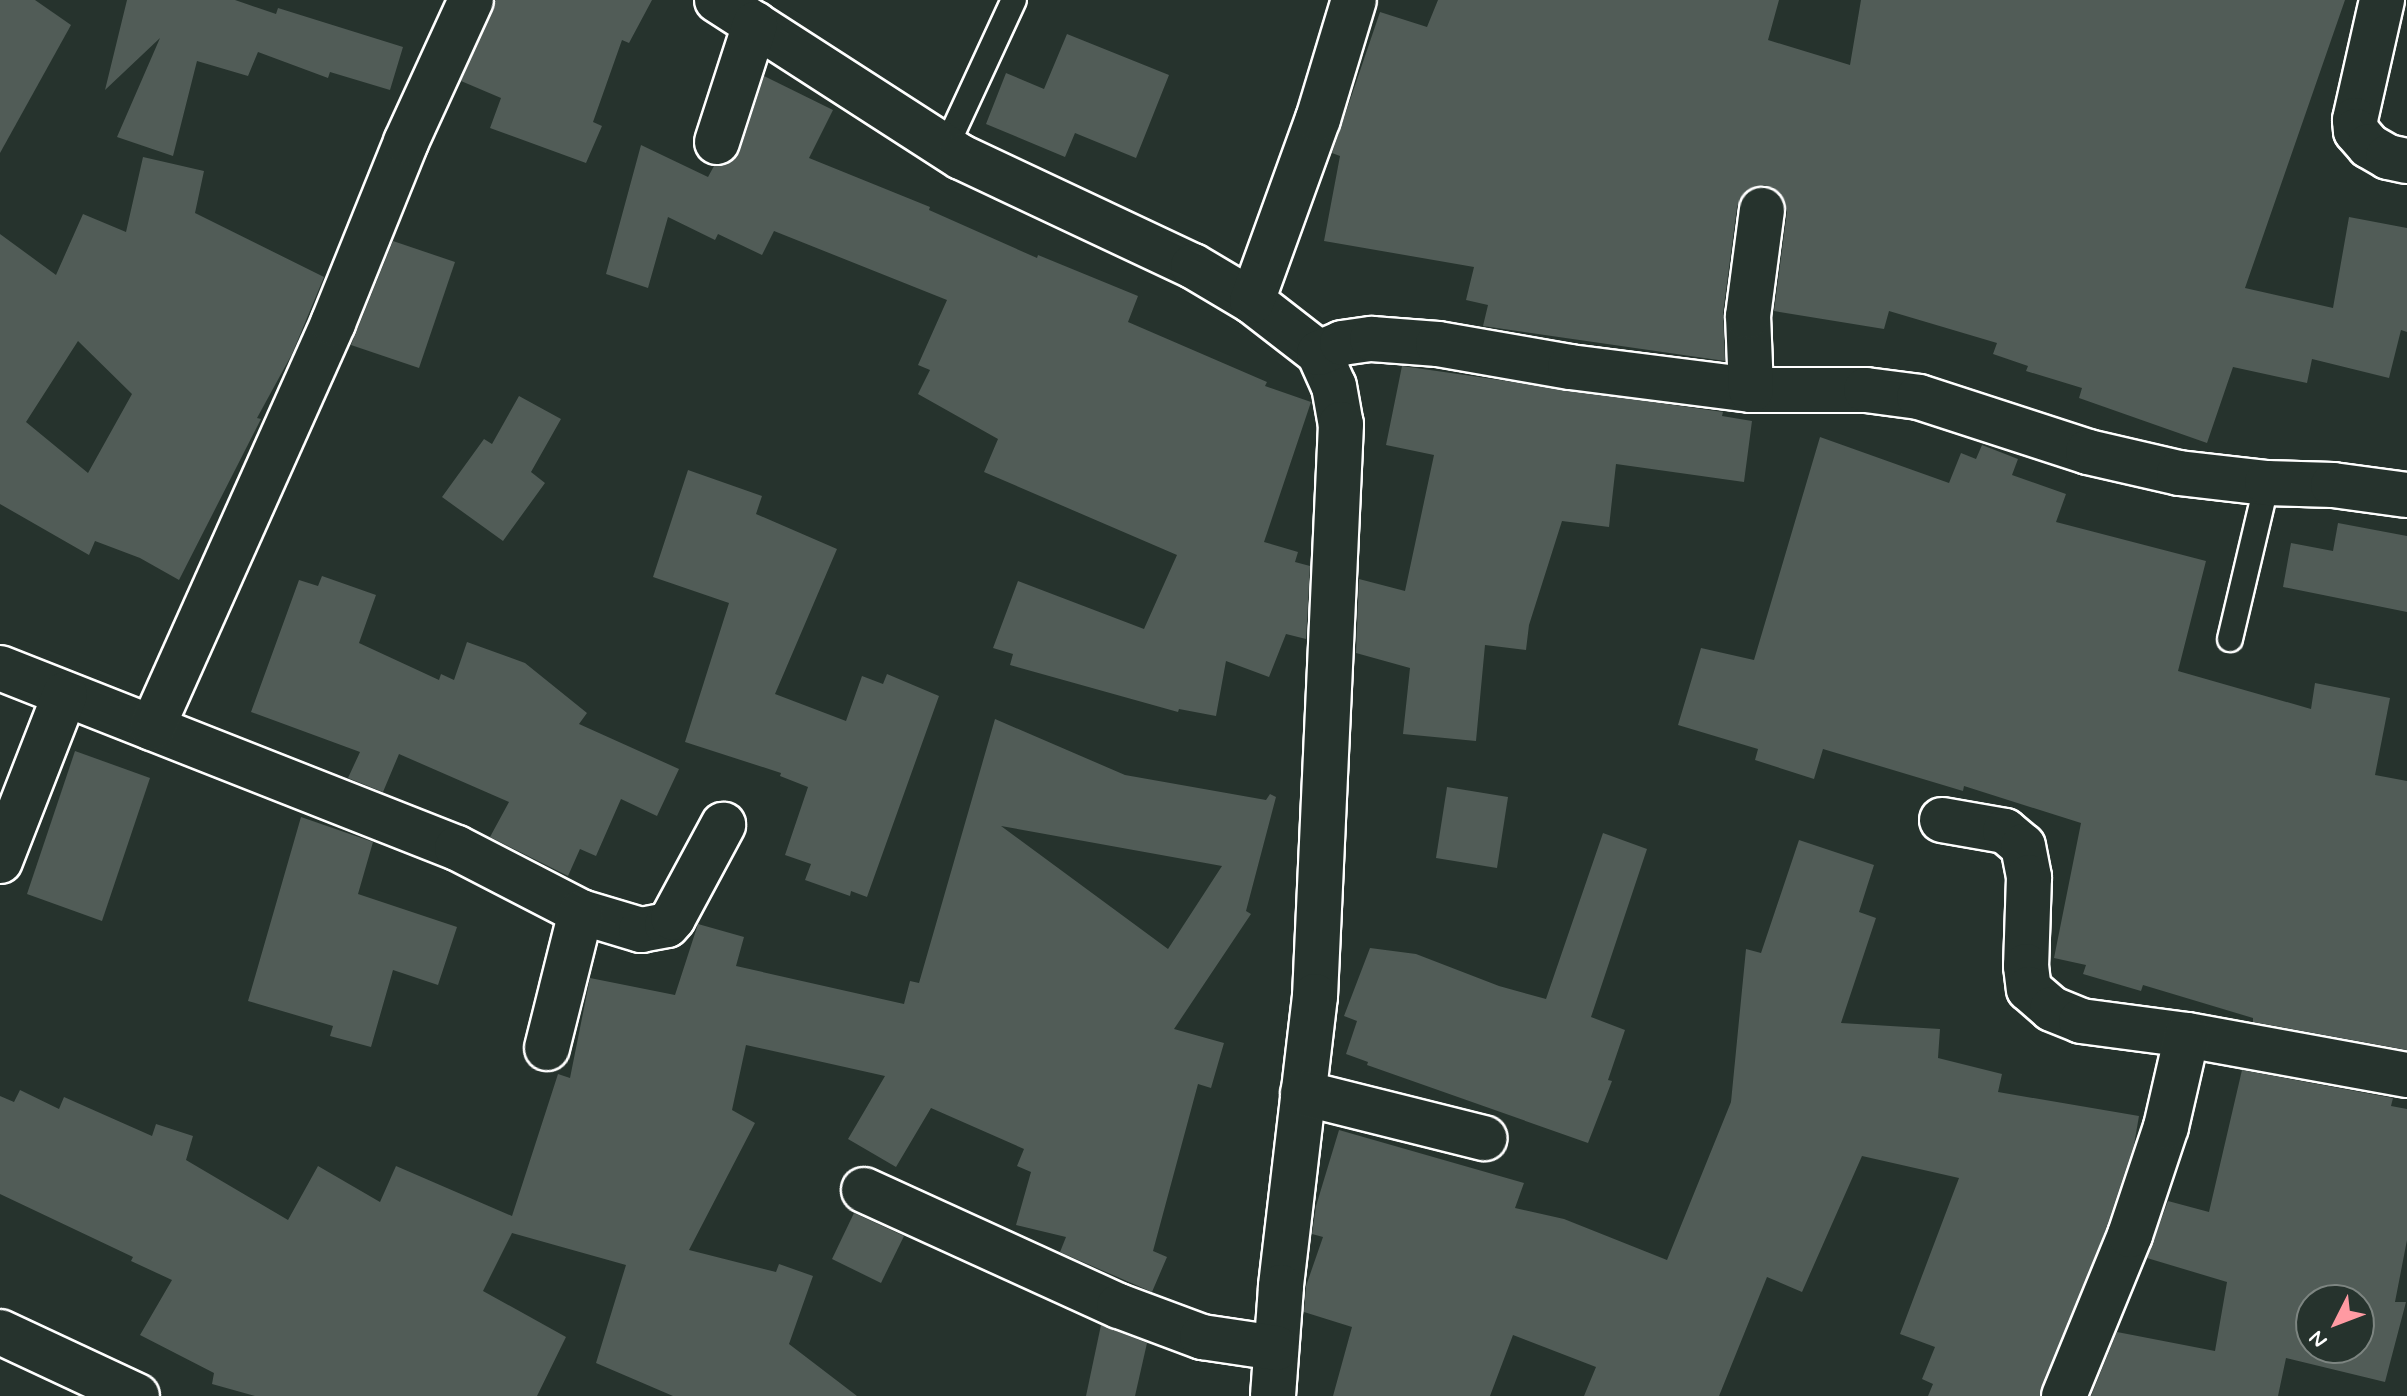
<!DOCTYPE html>
<html>
<head>
<meta charset="utf-8">
<style>
  body { margin:0 }
  #map { position:relative; width:2407px; height:1396px; overflow:hidden; background:#26332d; font-family:Mynerve,sans-serif }
  div>[style] { position:absolute }
  .building>* { inset:0; background:#515c57 }
  .roads { filter:drop-shadow(2px 0 #fff) drop-shadow(-2px 0 #fff) drop-shadow(0 2px #fff) drop-shadow(0 -2px #fff) }
  .lane>* { height:24px; margin:-12px; padding:0 12px; transform-origin:12px; border-radius:12px; background:#26332d }
  .street>* { height:44px; margin:-22px; padding:0 22px; transform-origin:22px; border-radius:22px; background:#26332d }
  span { translate:-50% -50%; white-space:nowrap; text-align:center; line-height:1.15; -webkit-text-stroke:7px #26332d; paint-order:stroke }
  .north { position:absolute; left:2295px; top:1284px; width:80px; height:80px; box-sizing:border-box; background:#26332d; border:2px solid #7d8581; border-radius:50%; rotate:228deg; font-size:22px; font-weight:700; line-height:32px; text-align:center; color:#fff }
  .north::after { content:''; display:block; margin:auto; width:28px; height:36px; background:#ff9aa2; clip-path:polygon(50% 0,100% 100%,50% 72%,0 100%) }
</style>
</head>
<body>
<div id="map">
  <div class="building">
    <i style="clip-path:polygon(0 0,35px 0,71px 25px,0 153px)"></i>
    <i style="clip-path:polygon(127px 0,235px 0,276px 14px,278px 8px,403px 47px,390px 90px,330px 72px,328px 78px,258px 52px,248px 76px,197px 61px,173px 156px,117px 137px,160px 38px,105px 90px)"></i>
    <i style="clip-path:polygon(496px 0,652px 0,629px 43px,622px 40px,593px 122px,602px 126px,586px 163px,490px 128px,501px 98px,461px 81px)"></i>
    <i style="clip-path:polygon(1438px 0,1779px 0,1768px 40px,1850px 65px,1861px 0,2345px 0,2245px 288px,2333px 308px,2349px 217px,2407px 228px,2407px 332px,2401px 330px,2389px 378px,2312px 359px,2307px 383px,2233px 367px,2207px 443px,2079px 398px,2082px 388px,2026px 371px,2028px 366px,1993px 354px,1997px 343px,1889px 311px,1884px 329px,1774px 311px,1787px 212px,1785px 201px,1778px 191px,1764px 185px,1753px 187px,1743px 194px,1737px 207px,1723px 313px,1725px 361px,1483px 326px,1488px 305px,1466px 300px,1474px 267px,1324px 241px,1340px 156px,1332px 153px,1380px 12px,1427px 27px)"></i>
    <i style="clip-path:polygon(1067px 34px,1169px 75px,1136px 158px,1075px 133px,1065px 157px,986px 124px,1006px 73px,1044px 89px)"></i>
    <i style="clip-path:polygon(764px 76px,833px 110px,809px 158px,930px 207px,929px 210px,1037px 258px,1038px 255px,1138px 296px,1128px 322px,1267px 382px,1265px 386px,1311px 402px,1264px 542px,1298px 552px,1295px 562px,1310px 566px,1306px 639px,1286px 634px,1269px 677px,1226px 661px,1216px 716px,1179px 709px,1178px 712px,1010px 665px,1013px 654px,993px 648px,1018px 581px,1144px 629px,1177px 555px,984px 472px,998px 439px,918px 394px,930px 370px,918px 365px,947px 300px,774px 231px,762px 255px,718px 234px,715px 240px,668px 217px,648px 288px,606px 274px,641px 145px,708px 177px,714px 166px,733px 161px,740px 150px)"></i>
    <i style="clip-path:polygon(evenodd,143px 157px,204px 171px,195px 213px,324px 277px,292px 354px,257px 418px,261px 419px,179px 580px,140px 558px,95px 541px,89px 555px,0 504px,0 234px,56px 275px,83px 214px,126px 232px,143px 157px,78px 341px,132px 394px,88px 473px,26px 422px,78px 341px)"></i>
    <i style="clip-path:polygon(393px 241px,455px 262px,419px 368px,351px 345px)"></i>
    <i style="clip-path:polygon(1402px 366px,1723px 412px,1722px 416px,1752px 421px,1744px 482px,1616px 464px,1609px 527px,1562px 521px,1529px 625px,1526px 650px,1485px 645px,1476px 741px,1403px 734px,1410px 668px,1356px 653px,1359px 579px,1405px 591px,1434px 455px,1386px 445px)"></i>
    <i style="clip-path:polygon(519px 396px,561px 419px,531px 472px,545px 483px,503px 541px,442px 497px,484px 439px,492px 444px)"></i>
    <i style="clip-path:polygon(1820px 437px,1949px 483px,1961px 453px,1976px 459px,1982px 445px,2018px 459px,2012px 475px,2066px 494px,2056px 522px,2206px 561px,2178px 671px,2311px 709px,2315px 683px,2390px 698px,2375px 775px,2407px 781px,2407px 1050px,2253px 1022px,2253px 1018px,2143px 985px,2141px 991px,2083px 974px,2086px 965px,2054px 958px,2081px 823px,1964px 786px,1963px 791px,1823px 749px,1814px 779px,1755px 760px,1758px 749px,1678px 725px,1701px 648px,1754px 660px)"></i>
    <i style="clip-path:polygon(688px 470px,762px 496px,756px 514px,837px 549px,775px 694px,846px 721px,862px 676px,883px 684px,887px 674px,939px 696px,867px 897px,851px 891px,850px 896px,805px 880px,811px 864px,785px 855px,808px 787px,780px 776px,781px 773px,685px 742px,729px 603px,653px 577px)"></i>
    <i style="clip-path:polygon(2338px 523px,2407px 536px,2407px 612px,2283px 587px,2291px 543px,2333px 551px)"></i>
    <i style="clip-path:polygon(322px 576px,376px 595px,359px 643px,439px 680px,441px 674px,454px 680px,467px 642px,525px 663px,587px 713px,579px 724px,679px 769px,657px 816px,621px 799px,596px 856px,580px 849px,568px 876px,490px 837px,509px 802px,399px 754px,383px 792px,348px 778px,360px 752px,251px 712px,299px 580px,318px 586px)"></i>
    <i style="clip-path:polygon(evenodd,995px 719px,1125px 775px,1266px 800px,1270px 794px,1276px 797px,1246px 911px,1251px 914px,1174px 1029px,1224px 1043px,1211px 1088px,1198px 1084px,1153px 1251px,1167px 1257px,1152px 1292px,1060px 1252px,1066px 1237px,1016px 1225px,1031px 1172px,1017px 1166px,1024px 1149px,931px 1108px,896px 1167px,848px 1139px,885px 1076px,746px 1045px,732px 1110px,755px 1123px,689px 1250px,776px 1272px,779px 1264px,813px 1276px,789px 1344px,857px 1396px,673px 1396px,596px 1363px,626px 1265px,512px 1233px,483px 1291px,566px 1337px,537px 1396px,255px 1396px,212px 1384px,214px 1373px,140px 1335px,172px 1280px,131px 1261px,133px 1257px,0 1194px,0 1096px,14px 1102px,20px 1090px,59px 1109px,64px 1097px,152px 1136px,156px 1124px,193px 1136px,186px 1160px,288px 1220px,318px 1166px,380px 1202px,396px 1166px,512px 1216px,558px 1074px,570px 1078px,590px 978px,675px 995px,698px 924px,744px 937px,736px 966px,904px 1004px,910px 981px,919px 983px,995px 719px,1001px 826px,1222px 866px,1168px 949px,1001px 826px)"></i>
    <i style="clip-path:polygon(75px 751px,150px 778px,102px 921px,27px 894px)"></i>
    <i style="clip-path:polygon(1447px 787px,1508px 797px,1497px 868px,1436px 858px)"></i>
    <i style="clip-path:polygon(301px 817px,373px 842px,358px 894px,457px 927px,438px 985px,393px 970px,371px 1047px,330px 1036px,333px 1026px,248px 1001px)"></i>
    <i style="clip-path:polygon(1603px 833px,1647px 849px,1591px 1017px,1625px 1030px,1608px 1080px,1612px 1081px,1588px 1143px,1367px 1065px,1368px 1062px,1346px 1054px,1357px 1021px,1344px 1016px,1370px 948px,1416px 954px,1499px 986px,1546px 999px)"></i>
    <i style="clip-path:polygon(1799px 840px,1874px 865px,1859px 912px,1876px 918px,1841px 1023px,1940px 1029px,1938px 1058px,2002px 1074px,1998px 1092px,2139px 1116px,2134px 1145px,2107px 1226px,2040px 1396px,1928px 1396px,1933px 1384px,1922px 1379px,1935px 1347px,1900px 1334px,1959px 1178px,1862px 1156px,1802px 1292px,1767px 1277px,1719px 1396px,1584px 1396px,1596px 1367px,1513px 1335px,1490px 1396px,1333px 1396px,1352px 1327px,1304px 1312px,1306px 1286px,1323px 1237px,1312px 1234px,1316px 1206px,1339px 1130px,1524px 1183px,1515px 1208px,1564px 1219px,1667px 1260px,1731px 1102px,1746px 949px,1761px 953px)"></i>
    <i style="clip-path:polygon(evenodd,2242px 1070px,2393px 1098px,2391px 1106px,2407px 1109px,2407px 1240px,2395px 1302px,2406px 1302px,2385px 1382px,2286px 1358px,2278px 1396px,2091px 1396px,2117px 1332px,2215px 1351px,2227px 1282px,2147px 1258px,2168px 1201px,2209px 1212px,2242px 1070px,2311px 1300px,2359px 1300px,2359px 1348px,2311px 1348px,2311px 1300px)"></i>
    <i style="clip-path:polygon(854px 1213px,904px 1236px,881px 1283px,832px 1259px)"></i>
    <i style="clip-path:polygon(1101px 1325px,1147px 1343px,1135px 1396px,1086px 1396px)"></i>
  </div>
  <div class="roads">
    <div class="lane">
      <i style="left:945px;top:149px;width:164px;rotate:-65.2deg"></i>
      <i style="left:2230px;top:639px;width:160px;rotate:-76.7deg"></i>
    </div>
    <div class="street">
      <i style="left:717px;top:0;width:290px;rotate:32.8deg"></i>
      <i style="left:961px;top:157px;width:256px;rotate:25.2deg"></i>
      <i style="left:1193px;top:266px;width:69px;rotate:30.7deg"></i>
      <i style="left:1252px;top:301px;width:85px;rotate:37.8deg"></i>
      <i style="left:1319px;top:353px;width:36px;rotate:66deg"></i>
      <i style="left:1334px;top:386px;width:39px;rotate:80deg"></i>
      <i style="left:1341px;top:424px;width:573px;rotate:92.6deg"></i>
      <i style="left:1315px;top:996px;width:293px;rotate:96.7deg"></i>
      <i style="left:1281px;top:1287px;width:109px;rotate:94.2deg"></i>
      <i style="left:2382px;top:0;width:123px;rotate:102.7deg"></i>
      <i style="left:2355px;top:120px;width:11px;rotate:85deg"></i>
      <i style="left:2356px;top:131px;width:20px;rotate:49deg"></i>
      <i style="left:2369px;top:146px;width:22px;rotate:30deg"></i>
      <i style="left:2388px;top:157px;width:19px;rotate:12deg"></i>
      <i style="left:717px;top:142px;width:124px;rotate:-72.1deg"></i>
      <i style="left:1252px;top:301px;width:194px;rotate:-70.1deg"></i>
      <i style="left:1318px;top:119px;width:124px;rotate:-73.2deg"></i>
      <i style="left:1319px;top:353px;width:25px;rotate:-23deg"></i>
      <i style="left:1342px;top:343px;width:30px;rotate:-8deg"></i>
      <i style="left:1372px;top:339px;width:66px;rotate:4.3deg"></i>
      <i style="left:1438px;top:344px;width:134px;rotate:9.9deg"></i>
      <i style="left:1570px;top:367px;width:182px;rotate:7.2deg"></i>
      <i style="left:1751px;top:390px;width:115px"></i>
      <i style="left:1866px;top:390px;width:53px;rotate:7.5deg"></i>
      <i style="left:1919px;top:397px;width:178px;rotate:18deg"></i>
      <i style="left:2088px;top:452px;width:93px;rotate:13deg"></i>
      <i style="left:2179px;top:473px;width:89px;rotate:6.5deg"></i>
      <i style="left:2267px;top:483px;width:66px;rotate:1.7deg"></i>
      <i style="left:2333px;top:485px;width:75px;rotate:7.7deg"></i>
      <i style="left:1751px;top:390px;width:74px;rotate:-92.3deg"></i>
      <i style="left:1748px;top:316px;width:107px;rotate:-82.5deg"></i>
      <i style="left:0;top:668px;width:491px;rotate:21.5deg"></i>
      <i style="left:457px;top:848px;width:140px;rotate:27.3deg"></i>
      <i style="left:581px;top:912px;width:63px;rotate:16.7deg"></i>
      <i style="left:641px;top:930px;width:26px;rotate:-11deg"></i>
      <i style="left:667px;top:925px;width:9px;rotate:-49deg"></i>
      <i style="left:673px;top:918px;width:106px;rotate:-61.7deg"></i>
      <i style="left:152px;top:728px;width:444px;rotate:-65.9deg"></i>
      <i style="left:333px;top:323px;width:195px;rotate:-68deg"></i>
      <i style="left:406px;top:142px;width:156px;rotate:-65.4deg"></i>
      <i style="left:1942px;top:820px;width:64px;rotate:9.9deg"></i>
      <i style="left:2005px;top:831px;width:23px;rotate:40deg"></i>
      <i style="left:2023px;top:846px;width:32px;rotate:79deg"></i>
      <i style="left:2029px;top:877px;width:89px;rotate:91.9deg"></i>
      <i style="left:2026px;top:966px;width:23px;rotate:83deg"></i>
      <i style="left:2029px;top:989px;width:30px;rotate:41deg"></i>
      <i style="left:2052px;top:1009px;width:31px;rotate:22deg"></i>
      <i style="left:2081px;top:1021px;width:107px;rotate:7.5deg"></i>
      <i style="left:2187px;top:1035px;width:224px;rotate:10.3deg"></i>
      <i style="left:0;top:861px;width:179px;rotate:-68.7deg"></i>
      <i style="left:547px;top:1048px;width:140px;rotate:-76deg"></i>
      <i style="left:1303px;top:1093px;width:187px;rotate:14deg"></i>
      <i style="left:864px;top:1190px;width:280px;rotate:24.5deg"></i>
      <i style="left:1119px;top:1306px;width:89px;rotate:20.5deg"></i>
      <i style="left:1202px;top:1337px;width:75px;rotate:8.5deg"></i>
      <i style="left:0;top:1332px;width:151px;rotate:25deg"></i>
      <i style="left:2064px;top:1396px;width:174px;rotate:-67.7deg"></i>
      <i style="left:2130px;top:1235px;width:114px;rotate:-71.6deg"></i>
      <i style="left:2166px;top:1127px;width:94px;rotate:-77.1deg"></i>
    </div>
  </div>
  <div class="north">N</div>
</div>
</body>
</html>
